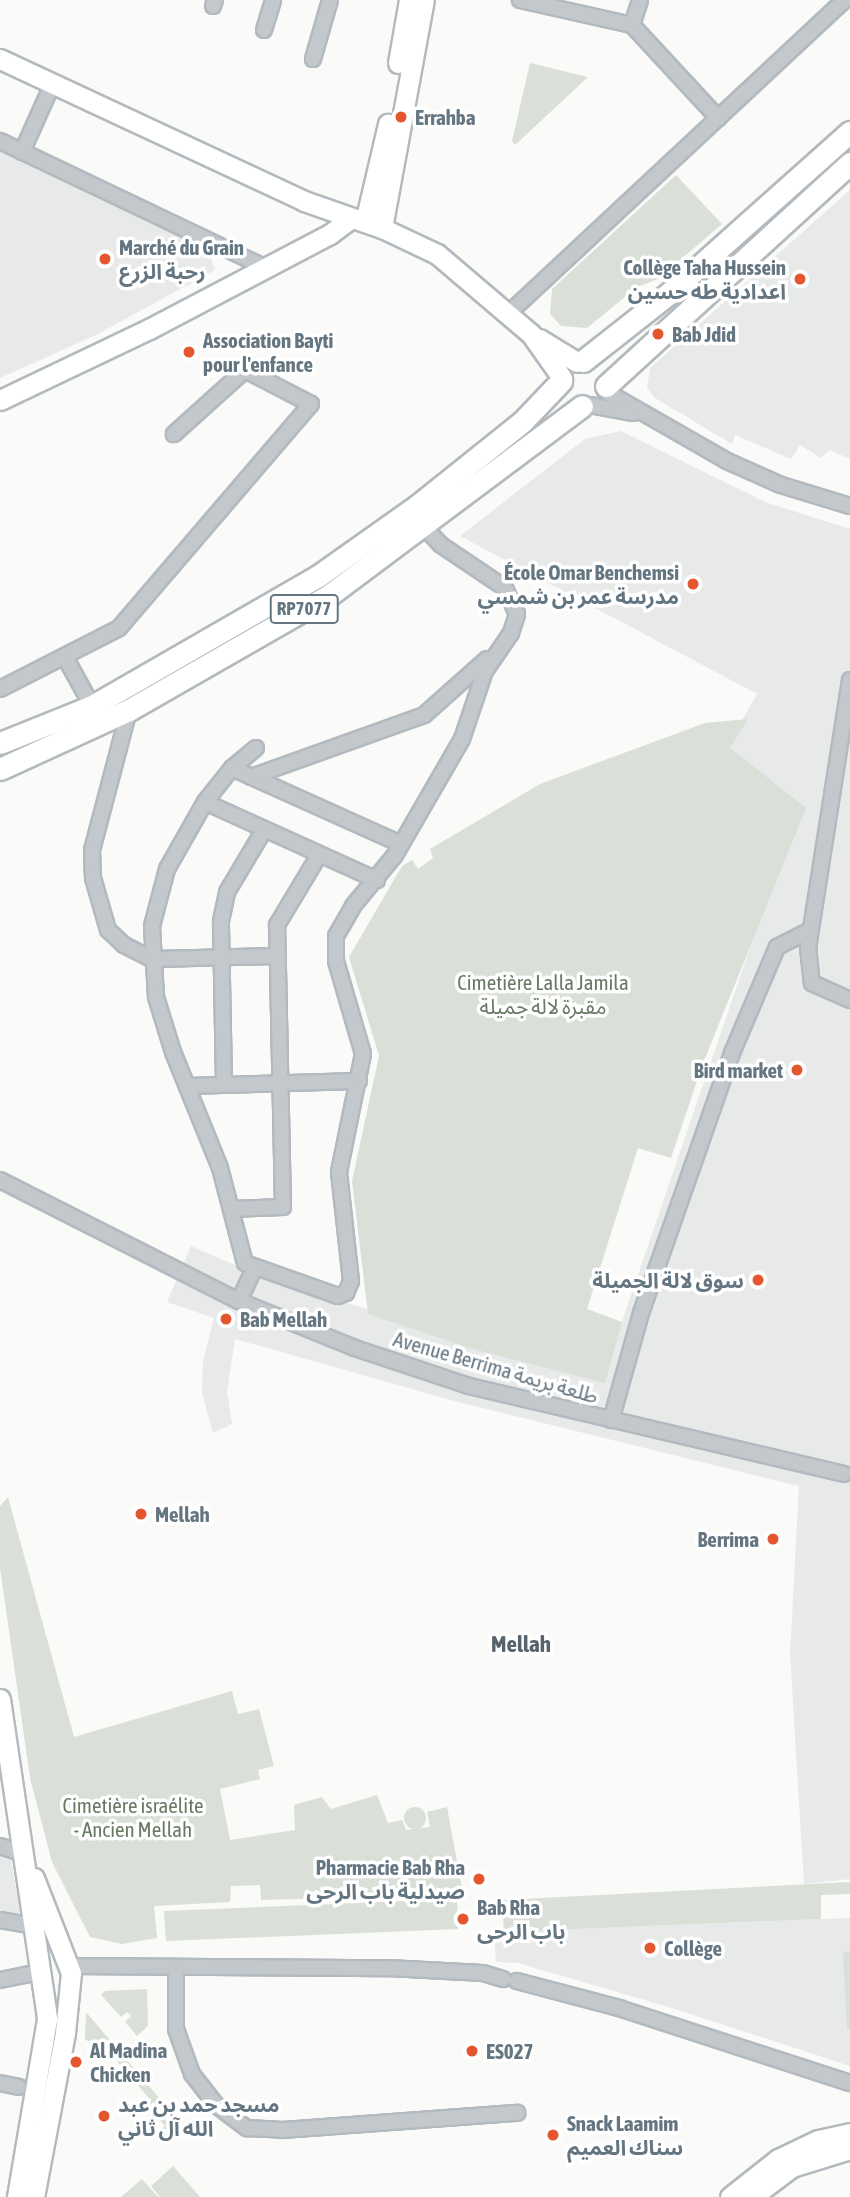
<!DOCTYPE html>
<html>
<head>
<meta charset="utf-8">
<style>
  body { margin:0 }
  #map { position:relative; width:850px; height:2197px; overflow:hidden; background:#fafaf8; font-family:"Asap Condensed","Noto Sans Arabic",sans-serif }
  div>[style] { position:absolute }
  .built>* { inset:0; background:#e8e9e9 }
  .green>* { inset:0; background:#dadfd7 }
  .round { border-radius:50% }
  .roads { filter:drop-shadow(2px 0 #b3babf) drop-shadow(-2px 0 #b3babf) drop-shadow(0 2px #b3babf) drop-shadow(0 -2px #b3babf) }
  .street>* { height:14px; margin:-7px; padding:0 7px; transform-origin:7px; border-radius:7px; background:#c3c8cc }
  .secondary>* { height:19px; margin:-9.5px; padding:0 9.5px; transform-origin:9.5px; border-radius:9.5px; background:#fff }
  .primary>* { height:21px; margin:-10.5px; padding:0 10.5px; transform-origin:10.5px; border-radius:10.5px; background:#fff }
  .dots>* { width:19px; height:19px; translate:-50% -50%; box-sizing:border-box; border:4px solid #fff; border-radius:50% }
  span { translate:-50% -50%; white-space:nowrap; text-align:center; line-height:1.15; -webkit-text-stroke:7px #fff; paint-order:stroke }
  .shield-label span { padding:2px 5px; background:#fff; border:2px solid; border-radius:5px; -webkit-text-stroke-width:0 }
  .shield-label { font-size:19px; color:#657683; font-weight:700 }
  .poi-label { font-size:21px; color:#657683; font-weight:700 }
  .left { translate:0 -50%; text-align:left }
  .right { translate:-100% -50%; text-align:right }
  .park-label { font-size:21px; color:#687a64 }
  .street-label { font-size:21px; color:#657683 }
  .neighbourhood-label { font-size:23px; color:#57646e; font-weight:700 }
</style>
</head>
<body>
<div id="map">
  <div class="built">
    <i style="clip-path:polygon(0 150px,207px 248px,215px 270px,96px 335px,0 378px)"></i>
    <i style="clip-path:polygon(850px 190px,850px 459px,830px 450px,821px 458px,800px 445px,791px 459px,735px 435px,732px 444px,655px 398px,647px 388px,650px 368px)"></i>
    <i style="clip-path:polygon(621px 431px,765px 502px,850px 529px,850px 1879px,804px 1884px,790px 1654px,799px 1486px,458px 1402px,235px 1339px,227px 1391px,232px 1424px,213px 1433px,202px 1393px,203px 1361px,214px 1318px,167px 1302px,191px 1246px,265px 1278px,602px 1380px,796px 813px,723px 753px,757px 694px,460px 536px,585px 439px)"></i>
    <i style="clip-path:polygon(0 1850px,10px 1853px,20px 1912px,14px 1918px,0 1913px)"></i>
    <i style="clip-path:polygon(850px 1918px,850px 2066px,672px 2008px,518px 1963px,496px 1962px,494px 1932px)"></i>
  </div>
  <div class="green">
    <i style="clip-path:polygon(530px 63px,588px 77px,515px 145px,512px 141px)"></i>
    <i style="clip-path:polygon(676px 175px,722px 224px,658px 279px,637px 287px,587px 328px,561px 326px,550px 314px,552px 289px)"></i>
    <i style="clip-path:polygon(748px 719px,730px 748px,806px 808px,702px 1066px,671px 1158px,638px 1148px,587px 1309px,622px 1322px,605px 1383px,473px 1349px,368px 1314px,352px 1181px,379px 1056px,349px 957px,402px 866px,412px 860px,418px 869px,433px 858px,430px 849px,540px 784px,705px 723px)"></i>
    <i style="clip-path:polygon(8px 1497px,74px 1737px,232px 1691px,238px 1714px,259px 1709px,274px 1766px,258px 1770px,260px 1779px,220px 1789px,230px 1840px,295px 1830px,294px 1805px,322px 1797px,331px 1809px,377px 1795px,388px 1823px,402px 1820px,406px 1830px,430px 1827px,427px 1812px,447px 1807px,463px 1894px,261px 1900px,260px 1885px,231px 1886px,230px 1902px,154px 1906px,157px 1938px,122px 1944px,90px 1937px,52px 1862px,30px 1778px,0 1568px,0 1506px)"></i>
    <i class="round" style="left:404px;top:1807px;width:22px;height:22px"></i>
    <i style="clip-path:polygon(850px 1882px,850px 1894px,821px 1895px,821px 1919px,504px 1932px,502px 1900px)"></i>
    <i style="clip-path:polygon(457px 1899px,458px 1929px,166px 1941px,164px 1911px)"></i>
    <i style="clip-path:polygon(850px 1951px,850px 2030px,847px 2030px,843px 1952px)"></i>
    <i style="clip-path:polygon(147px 1989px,148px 2026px,137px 2036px,125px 2022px,131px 2016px,127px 2012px,121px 2017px,101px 1995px,105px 1991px)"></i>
    <i style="clip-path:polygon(86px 2012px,182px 2125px,166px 2140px,159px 2132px,165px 2126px,144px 2103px,149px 2098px,102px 2044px,85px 2040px)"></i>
    <i style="clip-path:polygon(173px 2166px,200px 2197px,160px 2197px,151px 2186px)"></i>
    <i style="clip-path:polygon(142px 2179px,158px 2197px,121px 2197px)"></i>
  </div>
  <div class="roads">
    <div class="street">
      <i style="left:520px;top:0;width:115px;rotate:12.6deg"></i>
      <i style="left:632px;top:25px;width:127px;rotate:47.2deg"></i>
      <i style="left:213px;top:6px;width:6px;rotate:-72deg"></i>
      <i style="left:632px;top:25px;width:26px;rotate:-72deg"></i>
      <i style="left:264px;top:30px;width:31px;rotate:-73deg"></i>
      <i style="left:313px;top:59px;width:61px;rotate:-73.9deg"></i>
      <i style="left:0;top:141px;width:295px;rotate:25.5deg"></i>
      <i style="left:22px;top:152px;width:73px;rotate:-65.9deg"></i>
      <i style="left:509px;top:313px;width:459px;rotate:-43deg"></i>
      <i style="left:605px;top:391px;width:141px;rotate:29.8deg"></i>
      <i style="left:727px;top:461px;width:59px;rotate:24deg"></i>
      <i style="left:781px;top:485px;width:72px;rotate:16.9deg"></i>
      <i style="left:590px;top:405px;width:44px;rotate:10.5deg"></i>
      <i style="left:65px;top:657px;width:56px;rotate:61.1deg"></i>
      <i style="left:850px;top:680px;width:270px;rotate:98.9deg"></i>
      <i style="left:808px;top:947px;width:36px;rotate:84deg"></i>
      <i style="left:812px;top:983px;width:42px;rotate:24.1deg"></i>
      <i style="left:0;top:689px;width:134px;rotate:-27.1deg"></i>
      <i style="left:119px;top:628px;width:295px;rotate:-49.4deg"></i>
      <i style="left:311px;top:404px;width:74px;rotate:-152.7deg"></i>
      <i style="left:245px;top:370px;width:96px;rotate:138deg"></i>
      <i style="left:129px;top:710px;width:145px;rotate:104.8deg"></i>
      <i style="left:92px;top:850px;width:28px;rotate:88deg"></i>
      <i style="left:93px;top:878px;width:54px;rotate:73.9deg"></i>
      <i style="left:108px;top:930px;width:22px;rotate:43deg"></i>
      <i style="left:124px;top:945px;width:31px;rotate:27deg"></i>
      <i style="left:152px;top:959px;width:126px;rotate:-1.4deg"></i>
      <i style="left:256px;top:748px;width:31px;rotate:140deg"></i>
      <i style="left:232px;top:768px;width:43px;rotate:128.5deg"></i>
      <i style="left:205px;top:802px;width:77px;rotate:119.6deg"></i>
      <i style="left:167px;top:869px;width:59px;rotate:104.7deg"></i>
      <i style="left:152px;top:926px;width:71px;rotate:86.8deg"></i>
      <i style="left:156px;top:997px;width:58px;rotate:72.8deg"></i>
      <i style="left:173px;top:1052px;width:125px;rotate:67.9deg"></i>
      <i style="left:220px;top:1168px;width:98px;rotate:75.3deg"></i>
      <i style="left:245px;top:1263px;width:99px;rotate:19.5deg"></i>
      <i style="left:338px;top:1296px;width:9px;rotate:-21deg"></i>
      <i style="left:346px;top:1293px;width:13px;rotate:-67deg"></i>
      <i style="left:351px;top:1281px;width:110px;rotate:-96.3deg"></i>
      <i style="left:339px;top:1172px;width:120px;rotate:-78.5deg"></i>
      <i style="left:363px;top:1054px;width:97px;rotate:-106.2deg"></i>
      <i style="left:336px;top:961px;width:25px;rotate:-90deg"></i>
      <i style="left:336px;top:936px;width:34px;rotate:-60deg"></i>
      <i style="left:353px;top:906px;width:66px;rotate:-50.5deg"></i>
      <i style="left:395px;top:855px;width:134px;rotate:-60deg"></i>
      <i style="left:462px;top:739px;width:72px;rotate:-71.3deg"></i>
      <i style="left:485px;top:671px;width:46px;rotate:-55.6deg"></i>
      <i style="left:511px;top:633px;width:20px;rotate:-72deg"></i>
      <i style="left:517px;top:614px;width:29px;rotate:-115deg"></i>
      <i style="left:505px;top:588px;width:77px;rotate:-146.1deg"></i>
      <i style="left:441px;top:545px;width:25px;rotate:-133deg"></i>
      <i style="left:232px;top:768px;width:183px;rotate:24.2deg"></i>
      <i style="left:251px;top:777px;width:184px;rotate:-19.7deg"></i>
      <i style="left:424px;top:715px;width:84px;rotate:-41.6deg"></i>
      <i style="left:205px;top:802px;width:189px;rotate:24.4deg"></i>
      <i style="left:224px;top:1083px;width:162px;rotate:-91.1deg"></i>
      <i style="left:221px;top:921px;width:30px;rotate:-78deg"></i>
      <i style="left:227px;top:892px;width:72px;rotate:-59.2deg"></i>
      <i style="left:187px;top:1086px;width:172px;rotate:-1.7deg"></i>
      <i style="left:0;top:1180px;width:268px;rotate:26.9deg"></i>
      <i style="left:239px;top:1301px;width:125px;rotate:22.1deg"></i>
      <i style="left:355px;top:1348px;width:120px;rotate:18.4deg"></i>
      <i style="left:469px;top:1386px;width:385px;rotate:13.2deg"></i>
      <i style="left:231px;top:1209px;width:52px;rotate:-2.2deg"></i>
      <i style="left:283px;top:1207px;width:282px;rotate:-91.2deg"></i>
      <i style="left:277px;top:925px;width:82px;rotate:-59deg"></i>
      <i style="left:239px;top:1301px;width:35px;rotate:-65deg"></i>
      <i style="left:611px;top:1420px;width:111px;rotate:-74.3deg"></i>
      <i style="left:641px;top:1313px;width:275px;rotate:-70.7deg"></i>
      <i style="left:732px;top:1053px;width:115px;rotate:-67deg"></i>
      <i style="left:777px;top:947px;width:36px;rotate:-27deg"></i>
      <i style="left:0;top:1846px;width:26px;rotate:18deg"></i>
      <i style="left:0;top:1920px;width:34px;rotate:10deg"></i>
      <i style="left:69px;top:1966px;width:319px;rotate:0.4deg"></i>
      <i style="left:388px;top:1968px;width:95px;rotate:3deg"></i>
      <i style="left:483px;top:1973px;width:21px;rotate:17deg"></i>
      <i style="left:176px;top:1967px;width:62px;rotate:90deg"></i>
      <i style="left:176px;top:2029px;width:48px;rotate:70.4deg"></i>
      <i style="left:192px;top:2074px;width:39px;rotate:52deg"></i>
      <i style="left:216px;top:2105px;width:39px;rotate:37deg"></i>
      <i style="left:247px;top:2128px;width:36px;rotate:3deg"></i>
      <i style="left:283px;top:2130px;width:235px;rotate:-4.2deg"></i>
      <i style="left:0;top:1980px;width:41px;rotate:-11.3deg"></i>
      <i style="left:517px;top:1981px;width:106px;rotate:14.8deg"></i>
      <i style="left:619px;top:2008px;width:243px;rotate:18deg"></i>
      <i style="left:0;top:2083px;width:19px;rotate:12deg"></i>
    </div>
    <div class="secondary">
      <i style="left:0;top:59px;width:336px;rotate:25deg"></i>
      <i style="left:304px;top:201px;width:83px;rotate:19.1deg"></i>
      <i style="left:382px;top:228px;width:61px;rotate:25.3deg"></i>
      <i style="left:437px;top:254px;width:123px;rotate:40.4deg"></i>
      <i style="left:531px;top:334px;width:54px;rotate:54.8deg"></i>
      <i style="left:398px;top:63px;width:64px;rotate:-80.1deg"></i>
      <i style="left:365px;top:222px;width:101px;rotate:-76.8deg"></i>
      <i style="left:382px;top:228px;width:232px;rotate:-79.6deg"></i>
      <i style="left:539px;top:339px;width:44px;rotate:31.2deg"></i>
      <i style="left:0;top:400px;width:165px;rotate:-25.5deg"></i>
      <i style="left:149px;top:329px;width:204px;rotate:-27.7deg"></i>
      <i style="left:330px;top:234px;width:26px;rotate:-37deg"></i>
      <i style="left:0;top:1699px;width:323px;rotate:81.6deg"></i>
      <i style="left:47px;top:2019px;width:181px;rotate:99.6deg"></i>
      <i style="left:34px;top:2197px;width:167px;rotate:-79.3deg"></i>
      <i style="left:65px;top:2033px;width:60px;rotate:-84.3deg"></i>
      <i style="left:71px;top:1973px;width:102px;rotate:-111.3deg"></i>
      <i style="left:730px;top:2197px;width:61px;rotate:-38.4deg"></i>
      <i style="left:778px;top:2159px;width:44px;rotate:-25.4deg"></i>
      <i style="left:818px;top:2140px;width:33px;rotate:-12deg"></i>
      <i style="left:752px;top:2197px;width:50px;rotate:-36.9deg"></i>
      <i style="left:792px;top:2167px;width:61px;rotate:-17.2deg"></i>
    </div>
    <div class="primary">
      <i style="left:583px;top:361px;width:108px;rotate:-38.2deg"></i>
      <i style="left:668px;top:294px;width:244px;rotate:-41.7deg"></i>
      <i style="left:606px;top:386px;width:331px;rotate:-42.4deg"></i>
      <i style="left:0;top:743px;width:99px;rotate:-21.9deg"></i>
      <i style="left:92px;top:706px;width:261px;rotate:-29.9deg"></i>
      <i style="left:318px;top:576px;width:121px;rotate:-35.3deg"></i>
      <i style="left:417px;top:506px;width:134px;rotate:-38.7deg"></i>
      <i style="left:522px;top:422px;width:57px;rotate:-46.4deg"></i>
      <i style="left:0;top:769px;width:142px;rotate:-24.6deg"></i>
      <i style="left:129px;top:710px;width:229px;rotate:-29.8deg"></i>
      <i style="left:328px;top:596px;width:317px;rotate:-36.8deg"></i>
    </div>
  </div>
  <div class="dots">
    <i style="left:401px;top:117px;background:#e4572e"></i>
    <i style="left:105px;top:259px;background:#e4572e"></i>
    <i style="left:800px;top:279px;background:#e4572e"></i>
    <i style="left:658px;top:334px;background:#e4572e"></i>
    <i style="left:189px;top:352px;background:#e4572e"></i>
    <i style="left:693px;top:584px;background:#e4572e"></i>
    <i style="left:797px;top:1070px;background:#e4572e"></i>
    <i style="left:758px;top:1280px;background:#e4572e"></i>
    <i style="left:226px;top:1319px;background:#e4572e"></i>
    <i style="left:141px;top:1514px;background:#e4572e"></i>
    <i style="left:773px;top:1539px;background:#e4572e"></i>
    <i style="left:479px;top:1879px;background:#e4572e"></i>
    <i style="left:463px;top:1919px;background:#e4572e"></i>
    <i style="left:650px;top:1948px;background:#e4572e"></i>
    <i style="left:472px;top:2051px;background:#e4572e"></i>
    <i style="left:76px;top:2062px;background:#e4572e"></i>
    <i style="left:104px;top:2116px;background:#e4572e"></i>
    <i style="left:553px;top:2135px;background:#e4572e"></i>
  </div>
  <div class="shield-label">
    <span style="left:304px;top:609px">RP7077</span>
  </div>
  <div class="poi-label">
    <span class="left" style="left:415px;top:117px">Errahba</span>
    <span class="left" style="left:119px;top:259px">Marché du Grain<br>رحبة الزرع</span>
    <span class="right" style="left:786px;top:279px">Collège Taha Hussein<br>اعدادية طه حسين</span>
    <span class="left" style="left:672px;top:334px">Bab Jdid</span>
    <span class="left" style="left:203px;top:352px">Association Bayti<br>pour l'enfance</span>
    <span class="right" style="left:679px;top:584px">École Omar Benchemsi<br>مدرسة عمر بن شمسي</span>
    <span class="right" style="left:783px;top:1070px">Bird market</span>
    <span class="right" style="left:744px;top:1280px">سوق لالة الجميلة</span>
    <span class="left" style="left:240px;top:1319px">Bab Mellah</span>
    <span class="left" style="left:155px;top:1514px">Mellah</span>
    <span class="right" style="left:759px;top:1539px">Berrima</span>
    <span class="right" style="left:465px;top:1879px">Pharmacie Bab Rha<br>صيدلية باب الرحى</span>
    <span class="left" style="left:477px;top:1919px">Bab Rha<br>باب الرحى</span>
    <span class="left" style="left:664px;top:1948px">Collège</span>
    <span class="left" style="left:90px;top:2062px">Al Madina<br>Chicken</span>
    <span class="left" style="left:486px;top:2051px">ES027</span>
    <span class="left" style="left:118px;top:2116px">مسجد حمد بن عبد<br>الله آل ثاني</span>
    <span class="left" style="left:567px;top:2135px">Snack Laamim<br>سناك العميم</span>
  </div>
  <div class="park-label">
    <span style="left:543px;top:994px">Cimetière Lalla Jamila<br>مقبرة لالة جميلة</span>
    <span style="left:133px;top:1817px">Cimetière israélite<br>- Ancien Mellah</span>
  </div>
  <div class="street-label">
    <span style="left:496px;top:1367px;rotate:16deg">Avenue Berrima طلعة بريمة</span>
  </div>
  <div class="neighbourhood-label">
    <span style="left:521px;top:1644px">Mellah</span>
  </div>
</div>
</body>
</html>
